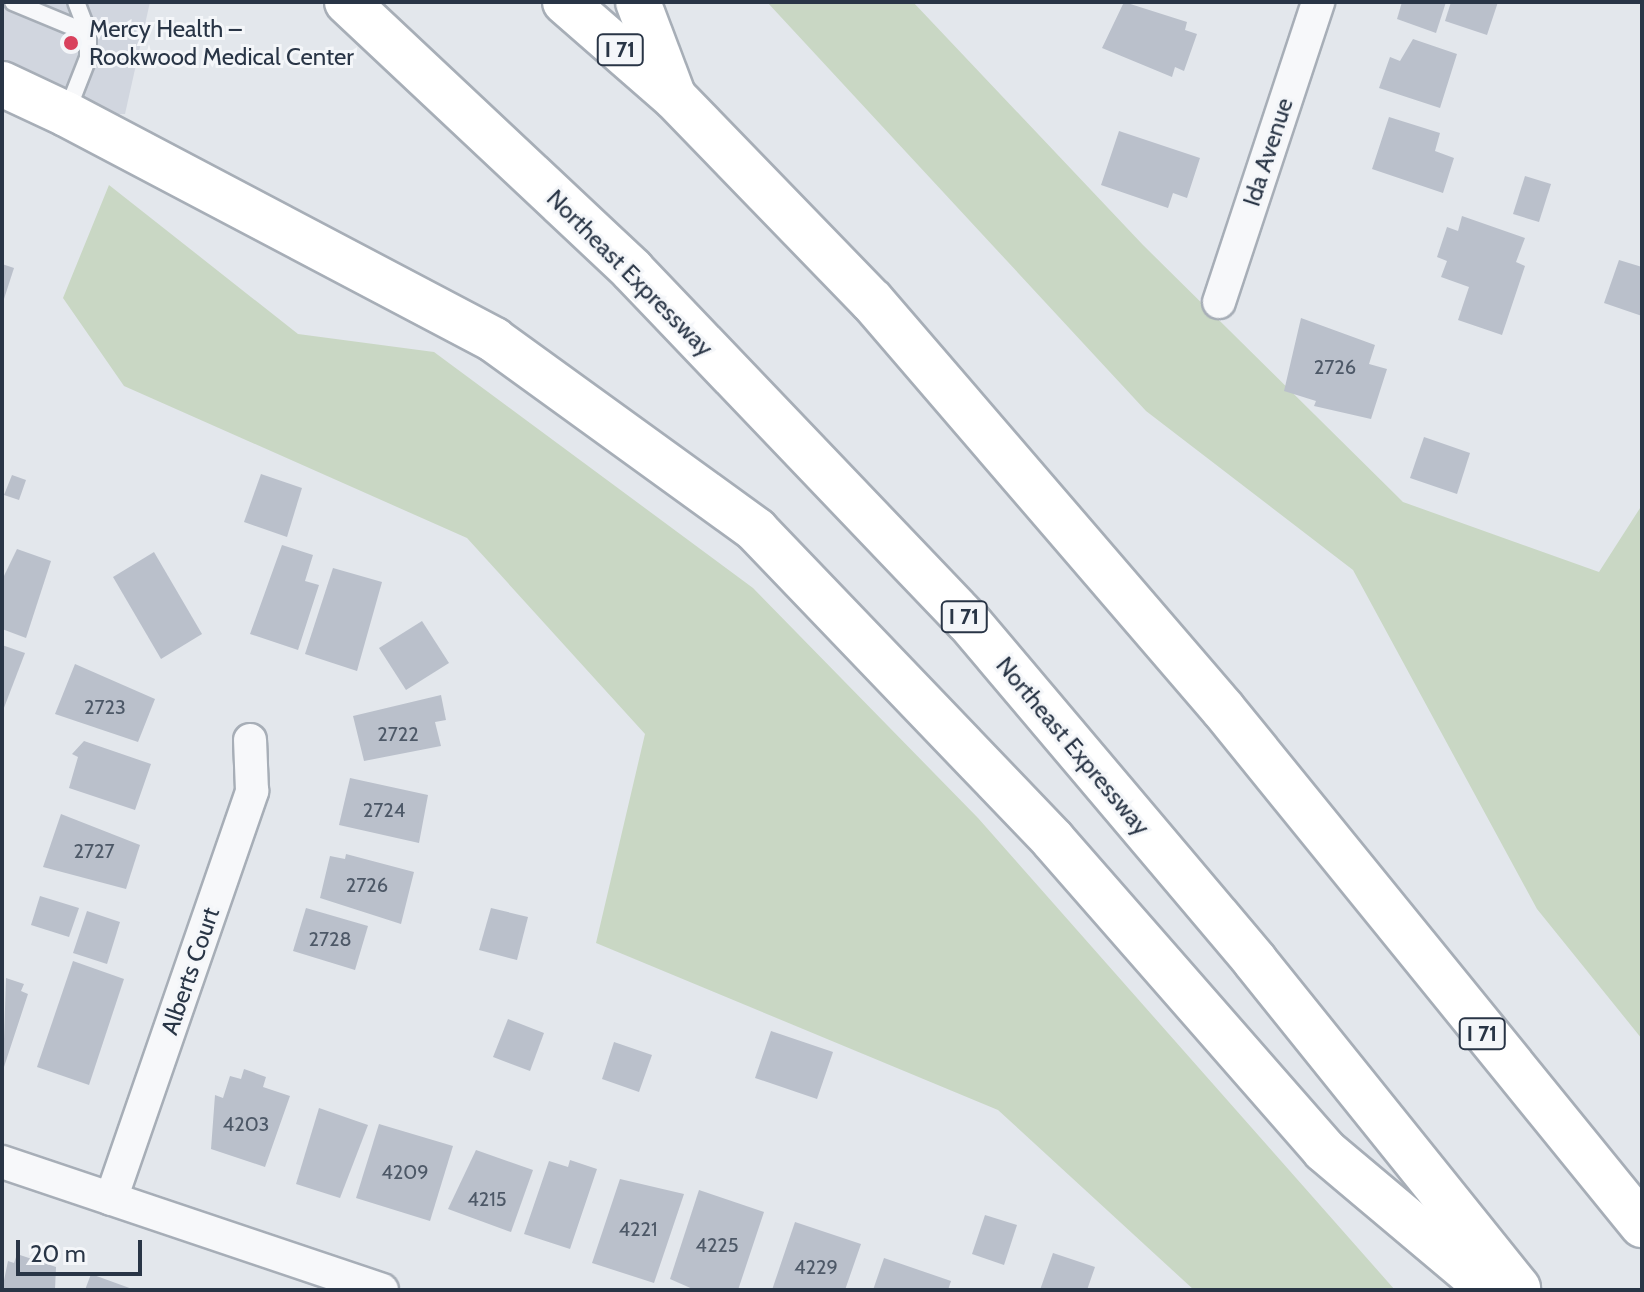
<!DOCTYPE html>
<html>
<head>
<meta charset="utf-8">
<style>
  body { margin:0 }
  #map { position:relative; width:1644px; height:1292px; overflow:hidden; background:#e3e7ec; font-family:Cabin,sans-serif }
  div>[style] { position:absolute }
  .built>* { inset:0; background:#d1d6df }
  .green>* { inset:0; background:#c9d7c4 }
  .building>* { inset:0; background:#bac0cb }
  .roads { filter:drop-shadow(2px 0 #a7aeb7) drop-shadow(-2px 0 #a7aeb7) drop-shadow(0 2px #a7aeb7) drop-shadow(0 -2px #a7aeb7) }
  .service>* { height:16px; margin:-8px; padding:0 8px; transform-origin:8px; border-radius:8px; background:#f7f8fa }
  .minor>* { height:32px; margin:-16px; padding:0 16px; transform-origin:16px; border-radius:16px; background:#f7f8fa }
  .secondary>* { height:44px; margin:-22px; padding:0 22px; transform-origin:22px; border-radius:22px; background:#fff }
  .motorway>* { height:44px; margin:-22px; padding:0 22px; transform-origin:22px; border-radius:22px; background:#fff }
  .dots>* { width:22px; height:22px; translate:-50% -50%; box-sizing:border-box; border:4px solid #f4f6f9; border-radius:50% }
  span { translate:-50% -50%; white-space:nowrap; text-align:center; line-height:1.15; -webkit-text-stroke:6px #f4f6f9; paint-order:stroke }
  .number-label { font-size:20px; color:#4d5867 }
  .number-label span { -webkit-text-stroke-width:0 }
  .shield-label span { padding:2px 6px; background:#f4f6f9; border:2px solid; border-radius:6px; -webkit-text-stroke-width:0 }
  .shield-label { font-size:22px; color:#293546; font-weight:700 }
  .poi-label { font-size:24px; color:#293546 }
  .left { translate:0 -50%; text-align:left }
  .street-label { font-size:24px; color:#293546 }
  .frame { position:absolute; inset:0; border:4px solid #293546; pointer-events:none }
  .scale { position:absolute; left:16px; top:1240px; width:126px; height:36px; box-sizing:border-box; border:4px solid #293546; border-top:0; padding-left:10px; font-size:24px; line-height:28px; white-space:nowrap; color:#293546; -webkit-text-stroke:6px #f4f6f9; paint-order:stroke }
</style>
</head>
<body>
<div id="map">
  <div class="built">
    <i style="clip-path:polygon(2px 2px,150px 2px,125px 114px,66px 114px,2px 84px)"></i>
  </div>
  <div class="green">
    <i style="clip-path:polygon(767px 2px,913px 2px,1143px 245px,1403px 502px,1599px 572px,1642px 505px,1642px 1039px,1537px 909px,1353px 570px,1146px 411px)"></i>
    <i style="clip-path:polygon(109px 185px,298px 334px,434px 352px,753px 588px,978px 818px,1395px 1290px,1194px 1290px,998px 1110px,596px 943px,645px 734px,467px 538px,124px 386px,63px 298px)"></i>
  </div>
  <div class="building">
    <i style="clip-path:polygon(1124px 2px,1187px 22px,1185px 30px,1197px 34px,1184px 71px,1175px 67px,1172px 77px,1102px 48px)"></i>
    <i style="clip-path:polygon(1402px 2px,1446px 2px,1436px 33px,1397px 19px)"></i>
    <i style="clip-path:polygon(1451px 2px,1498px 2px,1487px 35px,1445px 21px)"></i>
    <i style="clip-path:polygon(1413px 39px,1457px 54px,1440px 108px,1379px 88px,1390px 57px,1400px 61px)"></i>
    <i style="clip-path:polygon(1389px 117px,1440px 133px,1435px 151px,1454px 158px,1443px 193px,1372px 169px)"></i>
    <i style="clip-path:polygon(1119px 131px,1200px 158px,1187px 198px,1173px 193px,1168px 208px,1101px 185px)"></i>
    <i style="clip-path:polygon(1525px 176px,1551px 184px,1539px 222px,1513px 214px)"></i>
    <i style="clip-path:polygon(1462px 216px,1525px 238px,1516px 262px,1525px 266px,1502px 335px,1458px 320px,1469px 287px,1441px 277px,1447px 261px,1437px 257px,1447px 227px,1458px 231px)"></i>
    <i style="clip-path:polygon(1619px 260px,1642px 267px,1642px 316px,1604px 303px)"></i>
    <i style="clip-path:polygon(2px 264px,14px 268px,3px 302px,2px 302px)"></i>
    <i style="clip-path:polygon(1301px 318px,1375px 345px,1369px 364px,1387px 369px,1371px 419px,1314px 406px,1316px 401px,1284px 391px)"></i>
    <i style="clip-path:polygon(1424px 437px,1470px 453px,1457px 494px,1410px 478px)"></i>
    <i style="clip-path:polygon(261px 474px,302px 488px,287px 537px,244px 522px)"></i>
    <i style="clip-path:polygon(12px 475px,26px 480px,19px 500px,4px 495px)"></i>
    <i style="clip-path:polygon(282px 545px,313px 555px,305px 581px,319px 585px,298px 650px,250px 634px)"></i>
    <i style="clip-path:polygon(17px 549px,51px 561px,26px 638px,2px 629px,2px 580px)"></i>
    <i style="clip-path:polygon(154px 552px,202px 634px,161px 659px,113px 577px)"></i>
    <i style="clip-path:polygon(333px 568px,382px 582px,357px 671px,305px 654px)"></i>
    <i style="clip-path:polygon(422px 621px,449px 663px,406px 690px,379px 648px)"></i>
    <i style="clip-path:polygon(2px 645px,25px 653px,2px 713px)"></i>
    <i style="clip-path:polygon(75px 664px,155px 699px,138px 742px,55px 714px)"></i>
    <i style="clip-path:polygon(441px 695px,446px 720px,435px 722px,441px 746px,364px 761px,353px 716px)"></i>
    <i style="clip-path:polygon(84px 741px,151px 764px,135px 810px,69px 788px,78px 757px,72px 754px)"></i>
    <i style="clip-path:polygon(350px 778px,428px 795px,419px 843px,339px 825px)"></i>
    <i style="clip-path:polygon(61px 814px,140px 845px,126px 889px,43px 867px)"></i>
    <i style="clip-path:polygon(346px 854px,414px 872px,401px 924px,320px 898px,330px 856px,345px 859px)"></i>
    <i style="clip-path:polygon(40px 896px,79px 908px,69px 937px,31px 925px)"></i>
    <i style="clip-path:polygon(306px 908px,368px 926px,355px 970px,293px 951px)"></i>
    <i style="clip-path:polygon(491px 908px,528px 917px,517px 960px,479px 950px)"></i>
    <i style="clip-path:polygon(87px 911px,120px 922px,107px 964px,73px 953px)"></i>
    <i style="clip-path:polygon(73px 961px,124px 979px,89px 1085px,37px 1067px)"></i>
    <i style="clip-path:polygon(6px 978px,24px 984px,21px 991px,28px 994px,3px 1070px)"></i>
    <i style="clip-path:polygon(508px 1019px,544px 1033px,530px 1071px,493px 1057px)"></i>
    <i style="clip-path:polygon(771px 1031px,833px 1052px,817px 1099px,755px 1078px)"></i>
    <i style="clip-path:polygon(614px 1042px,652px 1055px,639px 1092px,602px 1079px)"></i>
    <i style="clip-path:polygon(244px 1069px,266px 1077px,263px 1087px,290px 1096px,265px 1167px,211px 1149px,215px 1095px,223px 1098px,230px 1076px,241px 1079px)"></i>
    <i style="clip-path:polygon(319px 1108px,368px 1125px,340px 1198px,296px 1184px)"></i>
    <i style="clip-path:polygon(379px 1124px,453px 1146px,430px 1221px,356px 1198px)"></i>
    <i style="clip-path:polygon(476px 1150px,533px 1170px,511px 1232px,448px 1209px)"></i>
    <i style="clip-path:polygon(570px 1160px,597px 1169px,570px 1249px,524px 1234px,549px 1161px,568px 1167px)"></i>
    <i style="clip-path:polygon(620px 1179px,684px 1194px,654px 1283px,592px 1263px)"></i>
    <i style="clip-path:polygon(699px 1190px,764px 1212px,738px 1290px,695px 1290px,670px 1279px)"></i>
    <i style="clip-path:polygon(985px 1215px,1017px 1225px,1004px 1265px,972px 1254px)"></i>
    <i style="clip-path:polygon(795px 1222px,861px 1244px,845px 1290px,772px 1290px)"></i>
    <i style="clip-path:polygon(1053px 1253px,1095px 1267px,1087px 1290px,1040px 1290px)"></i>
    <i style="clip-path:polygon(17px 1254px,56px 1267px,55px 1290px,2px 1290px,8px 1261px,14px 1263px)"></i>
    <i style="clip-path:polygon(884px 1258px,951px 1281px,948px 1290px,873px 1290px)"></i>
    <i style="clip-path:polygon(91px 1274px,135px 1290px,85px 1290px)"></i>
  </div>
  <div class="roads">
    <div class="service">
      <i style="left:13px;top:2px;width:81px;rotate:22.5deg"></i>
      <i style="left:66px;top:114px;width:60px;rotate:-68.6deg"></i>
      <i style="left:88px;top:58px;width:25px;rotate:-90deg"></i>
      <i style="left:88px;top:33px;width:33px;rotate:-111deg"></i>
    </div>
    <div class="minor">
      <i style="left:1219px;top:302px;width:316px;rotate:-71.7deg"></i>
      <i style="left:2px;top:1162px;width:401px;rotate:18.6deg"></i>
      <i style="left:111px;top:1199px;width:432px;rotate:-70.9deg"></i>
      <i style="left:252px;top:791px;width:51px;rotate:-92.2deg"></i>
    </div>
    <div class="secondary">
      <i style="left:2px;top:84px;width:71px;rotate:25.1deg"></i>
    </div>
    <div class="motorway">
      <i style="left:347px;top:2px;width:391px;rotate:43.2deg"></i>
      <i style="left:632px;top:270px;width:486px;rotate:46.3deg"></i>
      <i style="left:968px;top:621px;width:445px;rotate:49.8deg"></i>
      <i style="left:1255px;top:961px;width:420px;rotate:51.2deg"></i>
      <i style="left:565px;top:2px;width:146px;rotate:41.1deg"></i>
      <i style="left:675px;top:98px;width:283px;rotate:45.9deg"></i>
      <i style="left:872px;top:301px;width:538px;rotate:49.29deg"></i>
      <i style="left:1223px;top:709px;width:665px;rotate:50.92deg"></i>
      <i style="left:638px;top:2px;width:96px;rotate:69.3deg"></i>
      <i style="left:66px;top:114px;width:484px;rotate:27.8deg"></i>
      <i style="left:494px;top:340px;width:324px;rotate:35.9deg"></i>
      <i style="left:756px;top:530px;width:429px;rotate:46.2deg"></i>
      <i style="left:1053px;top:840px;width:412px;rotate:48.8deg"></i>
      <i style="left:1324px;top:1150px;width:217px;rotate:40.1deg"></i>
    </div>
  </div>
  <div class="dots">
    <i style="left:71px;top:43px;background:#d9415d"></i>
  </div>
  <div class="number-label">
    <span style="left:1335px;top:367px">2726</span>
    <span style="left:105px;top:707px">2723</span>
    <span style="left:398px;top:734px">2722</span>
    <span style="left:384px;top:810px">2724</span>
    <span style="left:94px;top:851px">2727</span>
    <span style="left:367px;top:885px">2726</span>
    <span style="left:330px;top:939px">2728</span>
    <span style="left:246px;top:1124px">4203</span>
    <span style="left:405px;top:1172px">4209</span>
    <span style="left:487px;top:1199px">4215</span>
    <span style="left:638px;top:1229px">4221</span>
    <span style="left:717px;top:1245px">4225</span>
    <span style="left:816px;top:1267px">4229</span>
  </div>
  <div class="shield-label">
    <span style="left:620px;top:50px">I 71</span>
    <span style="left:964px;top:617px">I 71</span>
    <span style="left:1482px;top:1034px">I 71</span>
  </div>
  <div class="poi-label">
    <span class="left" style="left:89px;top:43px">Mercy Health –<br>Rookwood Medical Center</span>
  </div>
  <div class="street-label">
    <span style="left:1268px;top:152px;rotate:-72deg">Ida Avenue</span>
    <span style="left:630px;top:273px;rotate:45deg">Northeast Expressway</span>
    <span style="left:1073px;top:746px;rotate:50deg">Northeast Expressway</span>
    <span style="left:190px;top:971px;rotate:-71deg">Alberts Court</span>
  </div>
  <div class="frame"></div>
  <div class="scale">20 m</div>
</div>
</body>
</html>
